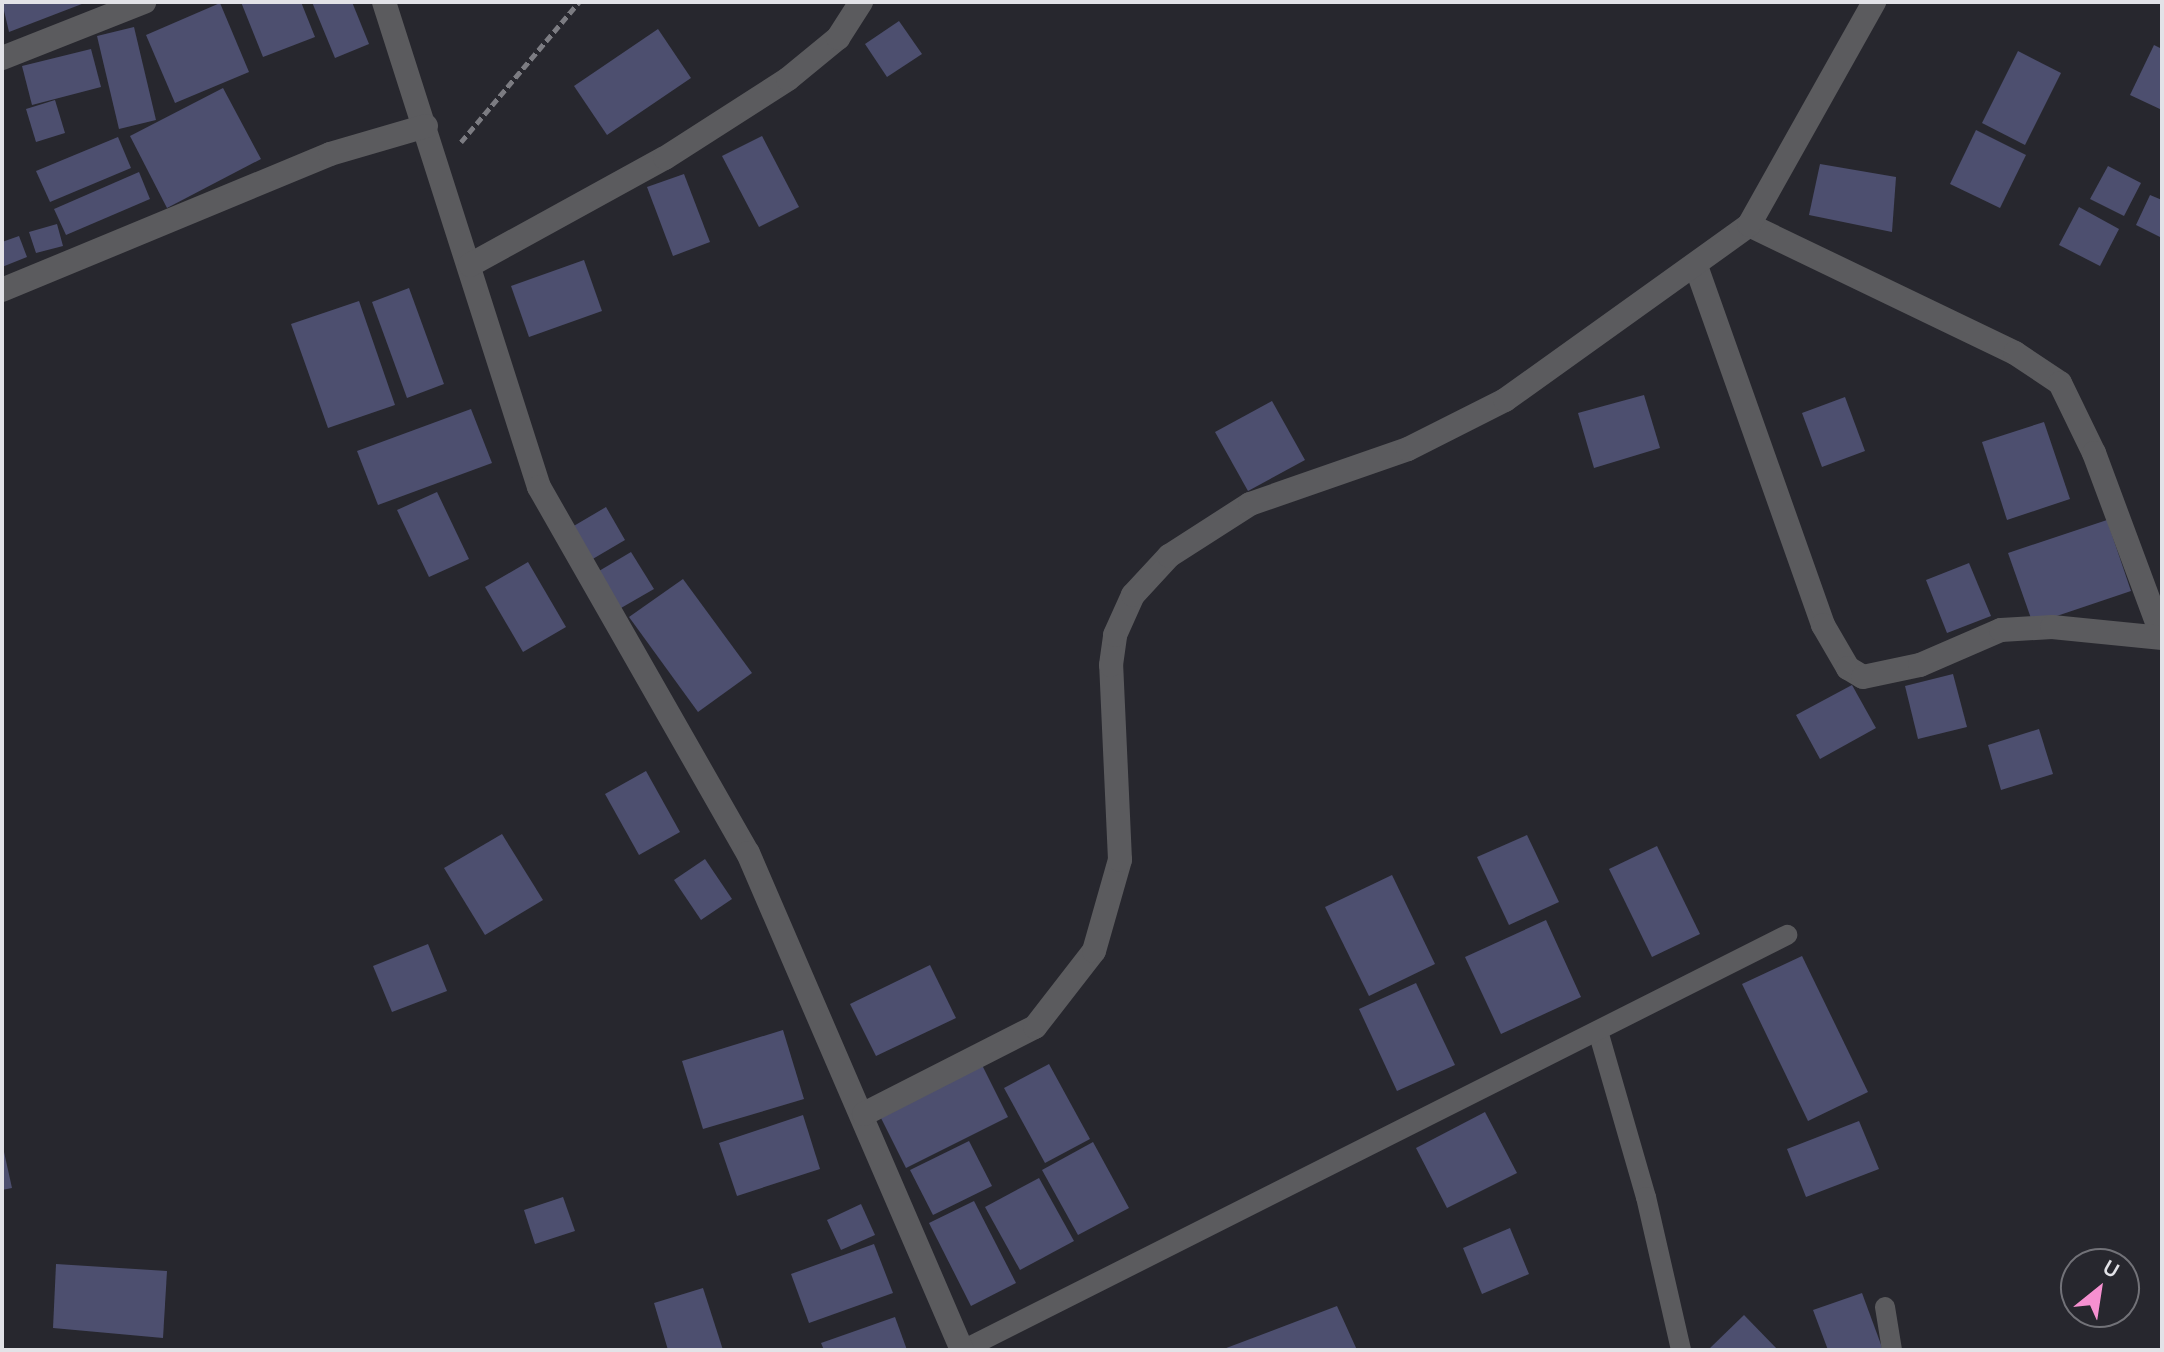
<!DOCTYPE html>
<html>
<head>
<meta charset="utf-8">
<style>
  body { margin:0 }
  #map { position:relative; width:2164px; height:1352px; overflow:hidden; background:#27272e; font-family:Karla,sans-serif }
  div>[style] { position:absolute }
  .building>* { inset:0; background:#4d4f6f }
  .path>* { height:5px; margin-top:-2.5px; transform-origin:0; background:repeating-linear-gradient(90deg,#7c7c82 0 8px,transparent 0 12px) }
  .lane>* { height:20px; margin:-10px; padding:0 10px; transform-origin:10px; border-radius:10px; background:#5b5b5e }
  .street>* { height:24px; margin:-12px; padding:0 12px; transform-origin:12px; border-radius:12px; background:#5b5b5e }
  span { translate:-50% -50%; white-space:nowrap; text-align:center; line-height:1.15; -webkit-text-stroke:7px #27272e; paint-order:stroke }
  .frame { position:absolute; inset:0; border:4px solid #e2e2e7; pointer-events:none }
  .north { position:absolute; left:2060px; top:1248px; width:80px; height:80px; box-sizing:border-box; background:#27272e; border:2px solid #727278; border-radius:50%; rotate:30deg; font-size:22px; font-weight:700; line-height:32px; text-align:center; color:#e2e2e7 }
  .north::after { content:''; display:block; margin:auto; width:28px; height:36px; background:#f690d0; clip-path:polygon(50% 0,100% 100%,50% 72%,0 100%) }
</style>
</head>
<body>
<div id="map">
  <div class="building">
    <i style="clip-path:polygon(2px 2px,87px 2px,9px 32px)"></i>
    <i style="clip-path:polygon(241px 2px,301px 2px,315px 37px,263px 57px)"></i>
    <i style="clip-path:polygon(312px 2px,352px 2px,369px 44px,335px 58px)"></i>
    <i style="clip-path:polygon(220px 3px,249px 72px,175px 103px,146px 35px)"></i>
    <i style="clip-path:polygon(899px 21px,922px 54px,887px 77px,865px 44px)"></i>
    <i style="clip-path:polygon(134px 27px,156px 120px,119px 129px,97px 36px)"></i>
    <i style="clip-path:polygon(658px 29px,691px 78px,607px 135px,574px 86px)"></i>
    <i style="clip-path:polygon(2154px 45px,2162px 49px,2162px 110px,2130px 95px)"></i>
    <i style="clip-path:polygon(91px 49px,101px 87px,32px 105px,22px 66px)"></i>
    <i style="clip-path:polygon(2018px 51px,2061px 73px,2025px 145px,1982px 123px)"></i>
    <i style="clip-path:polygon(223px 88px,261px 159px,167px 208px,130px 136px)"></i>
    <i style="clip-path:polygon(55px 100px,65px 133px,36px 142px,26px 109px)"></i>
    <i style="clip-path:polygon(1976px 130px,2026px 155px,2000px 208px,1950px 184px)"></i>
    <i style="clip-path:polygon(762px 136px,799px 207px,759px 227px,722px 156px)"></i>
    <i style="clip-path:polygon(118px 137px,131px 168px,50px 202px,36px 171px)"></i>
    <i style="clip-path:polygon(1820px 164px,1896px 177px,1892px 232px,1809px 215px)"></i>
    <i style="clip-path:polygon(2108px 166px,2141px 183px,2124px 216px,2090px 199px)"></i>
    <i style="clip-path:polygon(139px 172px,150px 199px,66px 235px,54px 209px)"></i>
    <i style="clip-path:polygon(684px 174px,710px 242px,673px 256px,647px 187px)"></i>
    <i style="clip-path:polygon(2150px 195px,2162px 200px,2162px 238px,2136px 225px)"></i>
    <i style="clip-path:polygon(2079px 207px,2119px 229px,2100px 266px,2059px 245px)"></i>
    <i style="clip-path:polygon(57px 224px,63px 246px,36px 253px,29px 232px)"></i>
    <i style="clip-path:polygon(19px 236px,27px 257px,2px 267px,2px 242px)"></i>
    <i style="clip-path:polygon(584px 260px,602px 311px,529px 337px,511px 286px)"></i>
    <i style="clip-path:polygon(409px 288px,444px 384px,407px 398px,372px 302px)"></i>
    <i style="clip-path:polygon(359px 301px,395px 405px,328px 428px,291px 324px)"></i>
    <i style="clip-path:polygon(1644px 395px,1660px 448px,1594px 468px,1578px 413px)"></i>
    <i style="clip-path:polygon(1845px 397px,1865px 451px,1822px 467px,1802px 413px)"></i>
    <i style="clip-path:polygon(1272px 401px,1305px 460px,1248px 491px,1215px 432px)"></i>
    <i style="clip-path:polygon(471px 409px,492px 463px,378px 505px,357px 451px)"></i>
    <i style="clip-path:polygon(2044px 422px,2070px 499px,2007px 520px,1982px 442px)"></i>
    <i style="clip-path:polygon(437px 492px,469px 559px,429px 577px,397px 510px)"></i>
    <i style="clip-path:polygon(606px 507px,625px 540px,591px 560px,572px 527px)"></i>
    <i style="clip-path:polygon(2107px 520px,2131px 591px,2033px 624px,2008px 553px)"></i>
    <i style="clip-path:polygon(631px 552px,654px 589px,621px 608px,599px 571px)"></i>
    <i style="clip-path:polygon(528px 562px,566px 627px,523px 652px,485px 587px)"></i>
    <i style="clip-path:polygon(1969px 563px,1991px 616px,1947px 633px,1926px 580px)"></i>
    <i style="clip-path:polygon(683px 579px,752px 673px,698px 712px,629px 617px)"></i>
    <i style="clip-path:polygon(1953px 674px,1967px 727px,1918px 739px,1905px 686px)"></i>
    <i style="clip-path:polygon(1852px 685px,1876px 728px,1820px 759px,1796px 715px)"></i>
    <i style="clip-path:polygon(2039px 729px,2053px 774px,2001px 790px,1988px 745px)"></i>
    <i style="clip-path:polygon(646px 771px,680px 832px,639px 855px,605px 794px)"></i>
    <i style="clip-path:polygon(502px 834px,543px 900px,485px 935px,444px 868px)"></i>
    <i style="clip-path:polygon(1527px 835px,1559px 902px,1509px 925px,1477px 857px)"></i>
    <i style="clip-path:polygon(1657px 846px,1700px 934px,1652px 957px,1609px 869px)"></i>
    <i style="clip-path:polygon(705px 859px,732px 899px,701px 920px,674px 880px)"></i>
    <i style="clip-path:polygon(1392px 875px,1435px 964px,1369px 996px,1325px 907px)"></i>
    <i style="clip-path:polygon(1546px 920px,1581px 997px,1501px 1034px,1465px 957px)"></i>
    <i style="clip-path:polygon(428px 944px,447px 991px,392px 1012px,373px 966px)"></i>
    <i style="clip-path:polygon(1802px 956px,1868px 1092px,1808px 1121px,1742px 984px)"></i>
    <i style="clip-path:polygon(930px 965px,956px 1018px,876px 1056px,850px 1004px)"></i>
    <i style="clip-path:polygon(1416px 983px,1455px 1065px,1397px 1091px,1359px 1009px)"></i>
    <i style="clip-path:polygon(783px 1030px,804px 1099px,703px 1129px,682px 1061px)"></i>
    <i style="clip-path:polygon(1049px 1064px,1090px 1139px,1045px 1163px,1004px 1088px)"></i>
    <i style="clip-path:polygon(982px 1065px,1008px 1117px,906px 1168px,880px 1116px)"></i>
    <i style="clip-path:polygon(1485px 1112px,1517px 1173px,1447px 1208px,1416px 1148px)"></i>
    <i style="clip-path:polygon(803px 1115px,820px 1169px,737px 1196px,719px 1143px)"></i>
    <i style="clip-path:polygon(1859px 1121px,1879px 1169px,1806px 1197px,1787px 1149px)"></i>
    <i style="clip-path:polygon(969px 1141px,992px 1186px,933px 1215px,910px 1170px)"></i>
    <i style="clip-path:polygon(1093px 1142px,1129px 1208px,1078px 1235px,1042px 1170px)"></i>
    <i style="clip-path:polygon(2px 1143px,12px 1188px,2px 1190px)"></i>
    <i style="clip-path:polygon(1039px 1178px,1074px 1241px,1020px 1270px,985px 1207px)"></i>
    <i style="clip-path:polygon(563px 1197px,575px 1231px,535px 1244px,524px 1210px)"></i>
    <i style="clip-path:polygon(974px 1201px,1016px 1283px,971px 1306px,929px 1223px)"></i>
    <i style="clip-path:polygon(861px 1204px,875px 1235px,841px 1250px,827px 1220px)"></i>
    <i style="clip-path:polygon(1510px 1228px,1529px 1274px,1482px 1294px,1463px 1248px)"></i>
    <i style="clip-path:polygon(874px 1244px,893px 1293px,809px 1323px,791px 1274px)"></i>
    <i style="clip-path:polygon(56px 1264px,167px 1271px,163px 1338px,53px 1328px)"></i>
    <i style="clip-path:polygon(703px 1288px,723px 1350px,668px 1350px,654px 1303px)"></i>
    <i style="clip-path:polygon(1862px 1293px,1883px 1350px,1828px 1350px,1813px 1310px)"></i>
    <i style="clip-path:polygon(1337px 1306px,1357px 1350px,1221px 1350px)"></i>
    <i style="clip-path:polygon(1744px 1315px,1778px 1350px,1708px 1350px)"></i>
    <i style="clip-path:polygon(895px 1317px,907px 1350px,824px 1350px,821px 1343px)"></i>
  </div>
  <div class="path">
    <i style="left:461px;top:142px;width:183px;rotate:-49.9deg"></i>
  </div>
  <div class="lane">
    <i style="left:1598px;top:1031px;width:173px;rotate:73.9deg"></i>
    <i style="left:1646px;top:1197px;width:157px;rotate:77.1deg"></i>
    <i style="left:1885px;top:1307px;width:44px;rotate:80.8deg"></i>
    <i style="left:963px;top:1350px;width:923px;rotate:-26.73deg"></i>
  </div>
  <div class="street">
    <i style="left:384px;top:2px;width:509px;rotate:72.28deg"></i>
    <i style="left:539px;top:487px;width:421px;rotate:60.3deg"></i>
    <i style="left:748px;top:853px;width:541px;rotate:66.7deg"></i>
    <i style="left:2px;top:58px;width:153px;rotate:-21.5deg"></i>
    <i style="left:1749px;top:225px;width:295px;rotate:25.7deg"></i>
    <i style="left:2015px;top:353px;width:54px;rotate:33.7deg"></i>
    <i style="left:2060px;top:383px;width:78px;rotate:64.1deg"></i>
    <i style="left:2094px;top:453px;width:195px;rotate:69.6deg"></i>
    <i style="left:470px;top:265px;width:222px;rotate:-28.8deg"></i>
    <i style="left:665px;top:158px;width:146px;rotate:-32.7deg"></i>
    <i style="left:788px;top:79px;width:65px;rotate:-39.4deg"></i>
    <i style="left:838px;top:38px;width:43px;rotate:-57.4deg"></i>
    <i style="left:1696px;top:266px;width:381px;rotate:70.5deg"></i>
    <i style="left:1823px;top:625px;width:50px;rotate:59.8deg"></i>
    <i style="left:1848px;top:668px;width:17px;rotate:31deg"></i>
    <i style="left:1863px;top:677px;width:58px;rotate:-11.9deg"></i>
    <i style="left:1920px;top:665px;width:88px;rotate:-23.4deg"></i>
    <i style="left:2001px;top:630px;width:51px;rotate:-3.4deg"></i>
    <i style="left:2052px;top:627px;width:111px;rotate:5.7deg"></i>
    <i style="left:2px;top:290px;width:355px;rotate:-22.5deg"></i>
    <i style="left:330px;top:154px;width:100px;rotate:-16.3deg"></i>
    <i style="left:864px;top:1114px;width:192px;rotate:-27deg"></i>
    <i style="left:1035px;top:1027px;width:96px;rotate:-52.2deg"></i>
    <i style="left:1094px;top:951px;width:95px;rotate:-74.1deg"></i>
    <i style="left:1120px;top:860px;width:195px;rotate:-92.6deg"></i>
    <i style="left:1111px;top:665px;width:30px;rotate:-82deg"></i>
    <i style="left:1115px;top:635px;width:44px;rotate:-65.8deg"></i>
    <i style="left:1133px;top:595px;width:53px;rotate:-47.3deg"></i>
    <i style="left:1169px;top:556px;width:96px;rotate:-32.7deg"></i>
    <i style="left:1250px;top:504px;width:167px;rotate:-19.2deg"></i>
    <i style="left:1408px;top:449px;width:109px;rotate:-26.8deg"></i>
    <i style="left:1505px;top:400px;width:300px;rotate:-35.6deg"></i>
    <i style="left:1749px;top:225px;width:256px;rotate:-60.7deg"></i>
  </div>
  <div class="frame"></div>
  <div class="north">U</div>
</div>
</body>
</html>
